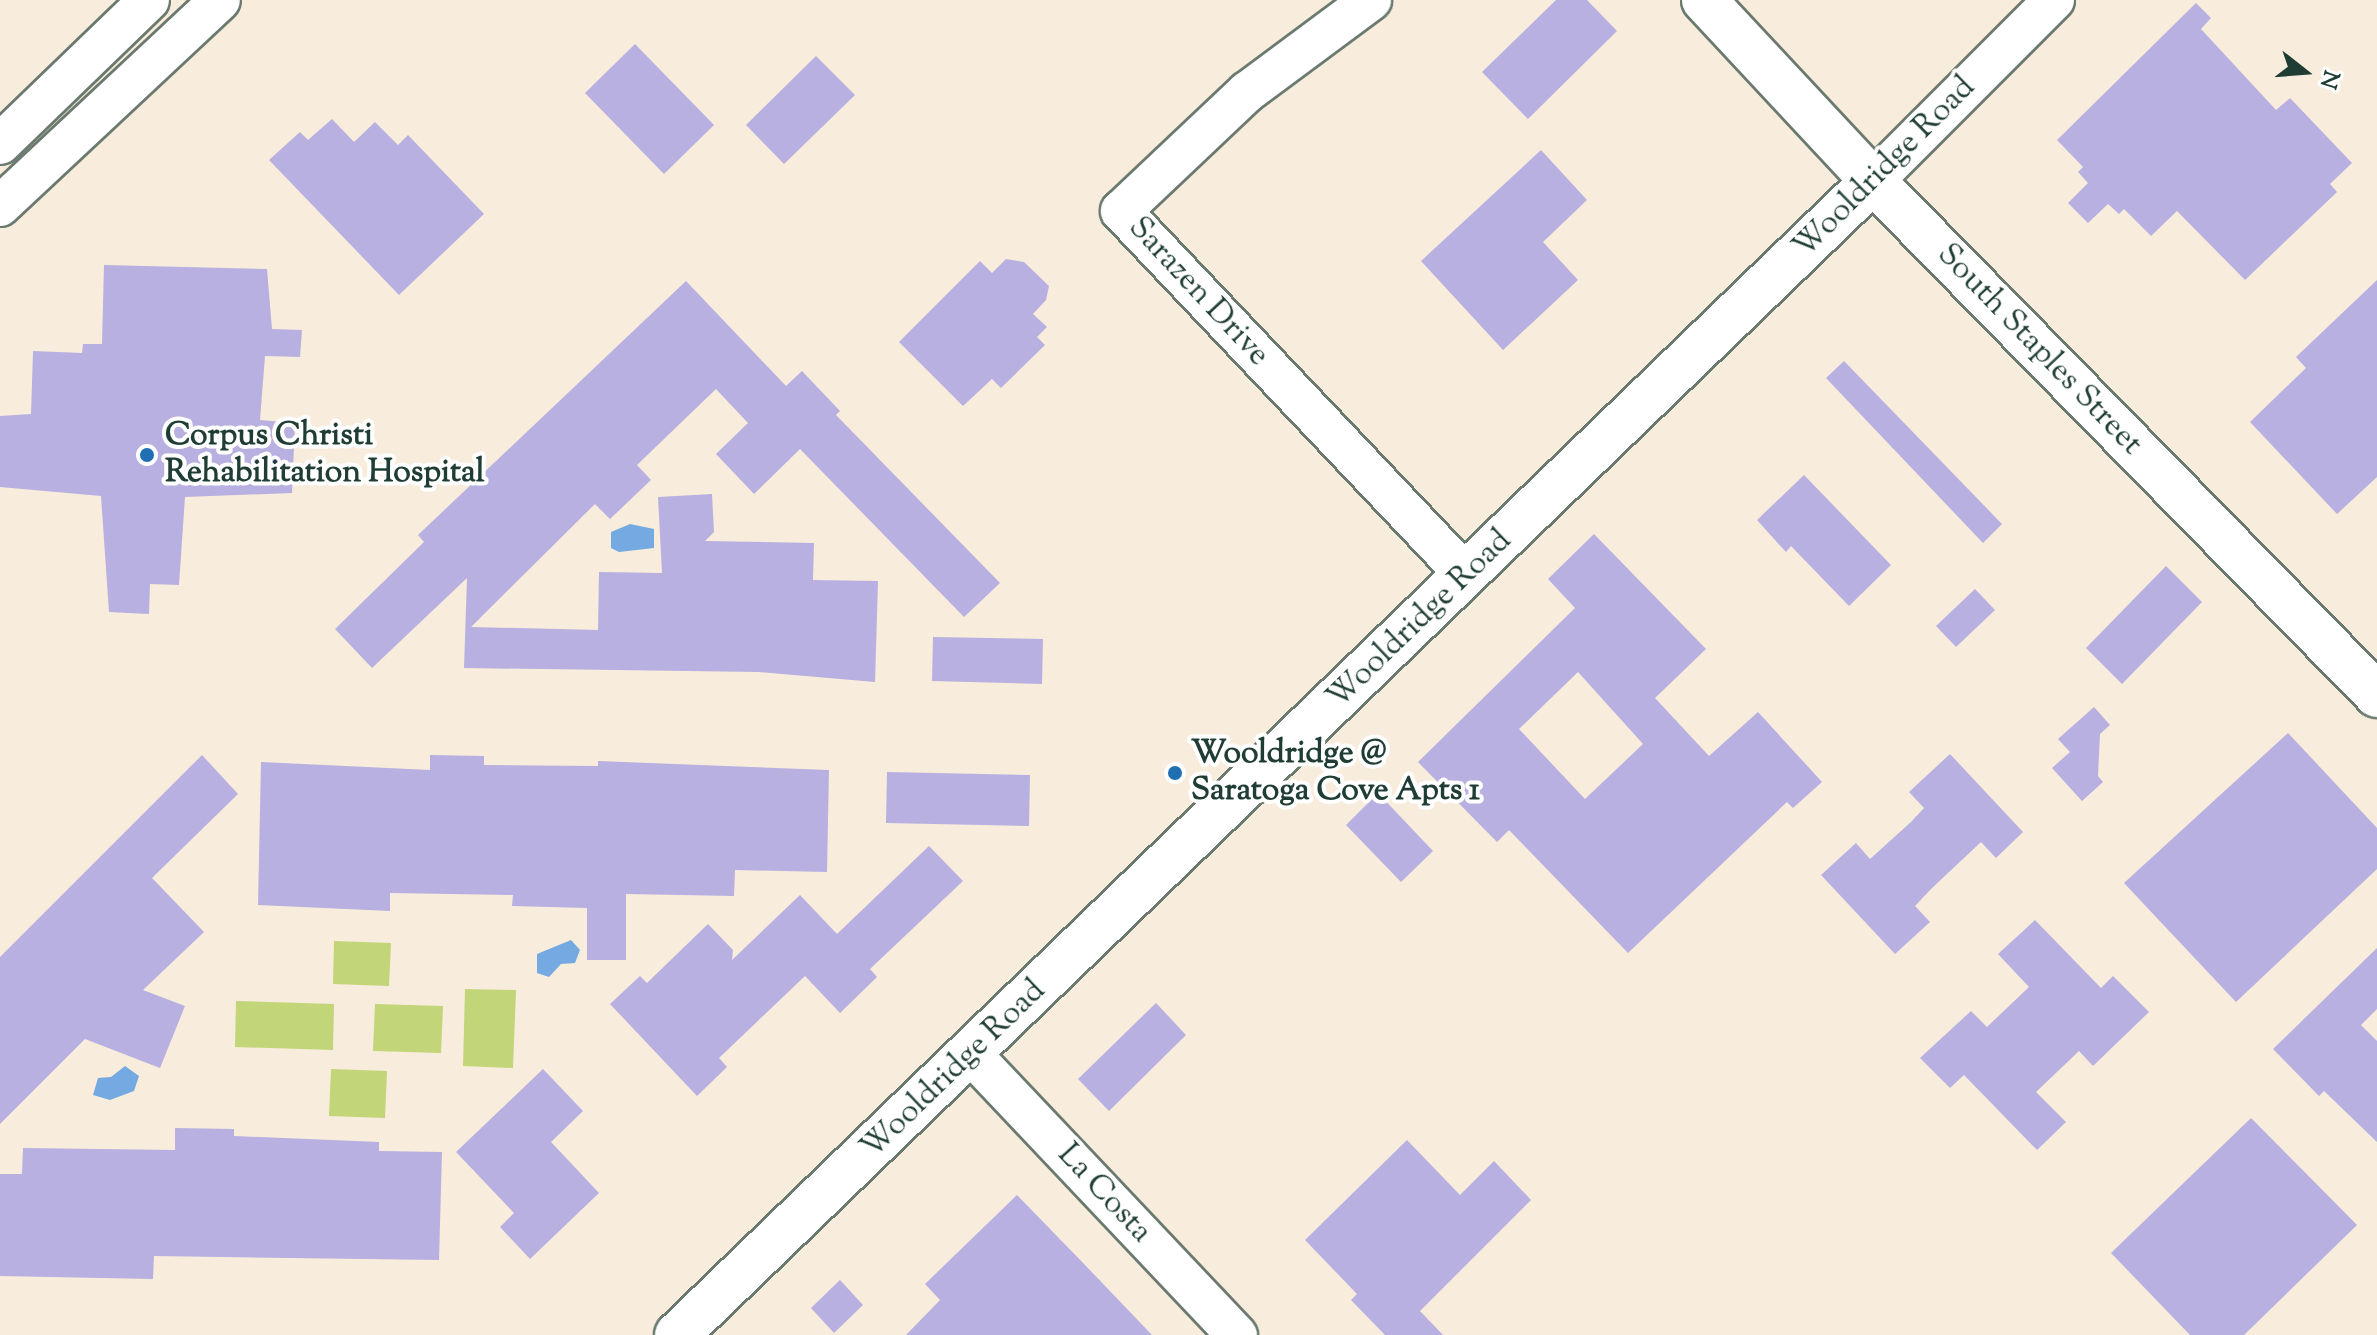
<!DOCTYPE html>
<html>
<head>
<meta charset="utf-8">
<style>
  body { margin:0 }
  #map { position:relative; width:2377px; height:1335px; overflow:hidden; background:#f8ecdc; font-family:"Sorts Mill Goudy",serif }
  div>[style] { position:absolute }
  .green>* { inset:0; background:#c2d578 }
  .water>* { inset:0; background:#74a9e1 }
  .building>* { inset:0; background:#b7b0e0 }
  .roads { filter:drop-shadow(2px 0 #6b7a6f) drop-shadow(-2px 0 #6b7a6f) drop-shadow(0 2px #6b7a6f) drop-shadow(0 -2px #6b7a6f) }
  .minor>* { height:40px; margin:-20px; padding:0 20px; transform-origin:20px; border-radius:20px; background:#fff }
  .major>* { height:44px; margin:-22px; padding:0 22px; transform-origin:22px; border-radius:22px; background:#fff }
  .dots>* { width:22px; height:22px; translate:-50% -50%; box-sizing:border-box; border:4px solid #fff; border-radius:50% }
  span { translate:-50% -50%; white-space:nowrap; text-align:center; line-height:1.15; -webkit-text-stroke:8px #fff; paint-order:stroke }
  .street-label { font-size:32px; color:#1f3d34 }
  .poi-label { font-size:32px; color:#1f3d34; font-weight:700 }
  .left { translate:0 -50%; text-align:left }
  .north { position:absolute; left:2265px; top:32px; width:80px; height:80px; -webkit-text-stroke:6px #fff; paint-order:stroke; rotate:107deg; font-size:22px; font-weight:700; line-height:32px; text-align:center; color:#1f3d34 }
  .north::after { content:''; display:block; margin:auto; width:28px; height:36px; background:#1f3d34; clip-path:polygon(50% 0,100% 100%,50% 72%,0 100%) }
</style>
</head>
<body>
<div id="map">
  <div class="green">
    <i style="clip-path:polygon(334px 941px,391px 943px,389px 986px,333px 984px)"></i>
    <i style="clip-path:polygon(465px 989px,516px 990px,513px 1068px,463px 1066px)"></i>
    <i style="clip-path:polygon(236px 1001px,334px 1004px,333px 1050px,235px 1047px)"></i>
    <i style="clip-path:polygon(375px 1004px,443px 1006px,441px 1053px,373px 1051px)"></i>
    <i style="clip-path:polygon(331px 1069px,387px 1071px,385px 1118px,329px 1116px)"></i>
  </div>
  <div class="water">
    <i style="clip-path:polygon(630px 524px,654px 529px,654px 548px,619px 552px,611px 548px,611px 532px)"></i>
    <i style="clip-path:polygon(571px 940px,580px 950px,575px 963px,561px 964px,549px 977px,537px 973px,537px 954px)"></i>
    <i style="clip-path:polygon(125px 1066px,139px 1076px,134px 1091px,110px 1100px,93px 1095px,98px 1078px,111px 1077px)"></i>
  </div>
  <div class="building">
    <i style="clip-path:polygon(1556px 0,1587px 0,1617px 31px,1528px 119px,1482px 72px)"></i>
    <i style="clip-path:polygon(2196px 3px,2211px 18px,2201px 29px,2276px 110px,2290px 98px,2352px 163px,2330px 184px,2337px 192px,2245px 280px,2177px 211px,2151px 236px,2124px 209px,2119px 214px,2108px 204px,2088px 223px,2068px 203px,2088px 183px,2078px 172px,2083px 167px,2057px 140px)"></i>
    <i style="clip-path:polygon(635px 44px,714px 125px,664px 174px,585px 93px)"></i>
    <i style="clip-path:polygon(816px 56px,855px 95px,784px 164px,746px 125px)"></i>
    <i style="clip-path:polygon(332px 119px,354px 142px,375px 122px,398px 145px,408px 135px,484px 214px,399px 295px,269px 160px,300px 132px,308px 140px)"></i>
    <i style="clip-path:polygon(1541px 150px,1587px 200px,1543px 242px,1578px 280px,1503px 350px,1421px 261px)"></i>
    <i style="clip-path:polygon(1006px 259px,1024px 262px,1049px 286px,1046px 300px,1033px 314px,1047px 327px,1037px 337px,1045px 345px,1001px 388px,992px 379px,963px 406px,899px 342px,980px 261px,992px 273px)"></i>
    <i style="clip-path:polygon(104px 265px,267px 269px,272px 329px,302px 330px,300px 357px,265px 356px,260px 420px,295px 423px,292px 493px,185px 497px,179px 585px,150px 584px,149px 614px,109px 612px,101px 496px,0 487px,0 416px,31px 414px,33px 351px,82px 353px,83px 344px,102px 344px)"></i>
    <i style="clip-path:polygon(2377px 280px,2377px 477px,2337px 514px,2250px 422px,2306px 368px,2296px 357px)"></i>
    <i style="clip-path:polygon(686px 281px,786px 386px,802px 371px,840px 411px,836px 415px,1000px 583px,964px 617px,800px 449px,754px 494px,716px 454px,748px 423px,716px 389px,637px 465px,651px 480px,610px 519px,595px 504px,471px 627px,598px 630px,599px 572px,662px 573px,658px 497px,712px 494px,714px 532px,705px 541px,814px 543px,813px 580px,878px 581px,875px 682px,758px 672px,464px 668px,467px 578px,372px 668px,335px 629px,424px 542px,418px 535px)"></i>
    <i style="clip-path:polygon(1844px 361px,2002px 524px,1983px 543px,1826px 378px)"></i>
    <i style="clip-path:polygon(1804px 475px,1891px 565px,1849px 606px,1791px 546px,1786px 552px,1757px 520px)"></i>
    <i style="clip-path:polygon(evenodd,1594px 534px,1706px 649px,1655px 698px,1709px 756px,1758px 712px,1822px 782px,1793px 808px,1787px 802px,1628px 953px,1509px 830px,1497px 842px,1418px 762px,1575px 608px,1548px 579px,1594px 534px,1578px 672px,1643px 744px,1585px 799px,1519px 729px,1578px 672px)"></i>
    <i style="clip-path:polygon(2166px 566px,2202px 602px,2122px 684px,2086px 648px)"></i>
    <i style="clip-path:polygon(1975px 589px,1995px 610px,1956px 647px,1936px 626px)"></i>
    <i style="clip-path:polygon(933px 637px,1043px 639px,1042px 684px,932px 681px)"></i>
    <i style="clip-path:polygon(2094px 707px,2110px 725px,2100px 734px,2098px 776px,2103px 782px,2082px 801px,2052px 768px,2070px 752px,2058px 739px)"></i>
    <i style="clip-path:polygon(2288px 733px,2377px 828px,2377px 869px,2236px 1002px,2124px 883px)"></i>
    <i style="clip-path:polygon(1950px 754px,2023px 832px,1996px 858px,1981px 842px,1931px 889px,1915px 906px,1930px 922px,1895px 954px,1821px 875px,1856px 843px,1870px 859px,1911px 822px,1924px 808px,1909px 792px)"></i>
    <i style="clip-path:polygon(202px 755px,238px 794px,152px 878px,204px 932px,143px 990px,185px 1006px,160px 1068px,85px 1039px,0 1124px,0 957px)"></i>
    <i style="clip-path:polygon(430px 755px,484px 756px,484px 765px,598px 766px,598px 761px,829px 770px,827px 872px,735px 870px,734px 896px,626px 894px,626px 960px,587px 960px,587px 908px,512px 906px,513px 895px,390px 893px,390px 911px,258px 905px,261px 762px,430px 770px)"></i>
    <i style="clip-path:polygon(887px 772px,1030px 775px,1029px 826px,886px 823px)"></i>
    <i style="clip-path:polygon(1378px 793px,1433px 851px,1401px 882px,1346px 825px)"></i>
    <i style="clip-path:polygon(929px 846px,963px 881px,870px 969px,877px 977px,840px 1013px,805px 976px,719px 1058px,727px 1067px,697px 1096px,610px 1004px,640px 976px,647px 983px,708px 924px,733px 950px,732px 960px,800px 895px,837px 934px)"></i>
    <i style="clip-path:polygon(2035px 920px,2101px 988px,2113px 976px,2149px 1012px,2093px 1066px,2079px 1051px,2036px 1092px,2066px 1122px,2037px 1150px,1964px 1075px,1950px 1088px,1920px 1058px,1971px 1011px,1987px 1027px,2029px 987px,1998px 954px)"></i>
    <i style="clip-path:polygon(2377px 948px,2377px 1009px,2361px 1025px,2377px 1041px,2377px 1142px,2324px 1091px,2319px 1096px,2273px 1049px)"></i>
    <i style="clip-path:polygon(1156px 1003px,1186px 1035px,1109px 1111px,1078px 1079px)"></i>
    <i style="clip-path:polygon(543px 1069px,583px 1111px,551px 1142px,599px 1193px,530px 1259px,500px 1227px,514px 1213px,456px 1152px)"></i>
    <i style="clip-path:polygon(2251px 1118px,2357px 1225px,2244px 1335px,2190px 1335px,2111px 1253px)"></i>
    <i style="clip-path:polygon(175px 1128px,234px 1129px,234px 1136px,379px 1142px,379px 1151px,442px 1152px,439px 1260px,154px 1256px,153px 1279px,0 1276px,0 1174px,22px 1174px,23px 1148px,175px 1150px)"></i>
    <i style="clip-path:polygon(1407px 1140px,1460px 1195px,1494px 1161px,1531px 1200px,1420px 1311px,1443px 1335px,1385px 1335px,1351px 1300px,1357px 1294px,1305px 1240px)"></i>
    <i style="clip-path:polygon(1017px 1195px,1086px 1266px,1152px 1335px,906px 1335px,940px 1300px,925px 1284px)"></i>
    <i style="clip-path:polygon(840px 1280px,863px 1305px,834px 1333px,811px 1308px)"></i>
  </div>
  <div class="roads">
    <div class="minor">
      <i style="left:1371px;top:0;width:154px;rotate:143.4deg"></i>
      <i style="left:1247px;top:92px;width:173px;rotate:136.6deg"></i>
      <i style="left:1121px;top:211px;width:502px;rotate:46.54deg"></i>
      <i style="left:0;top:144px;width:207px;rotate:-44deg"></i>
      <i style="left:1873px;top:181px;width:256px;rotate:-45deg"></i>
      <i style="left:0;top:206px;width:301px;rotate:-43.1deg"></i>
      <i style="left:971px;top:1054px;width:387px;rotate:46.6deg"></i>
    </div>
    <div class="major">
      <i style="left:1704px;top:0;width:248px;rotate:47deg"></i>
      <i style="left:1873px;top:181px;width:720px;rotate:45.56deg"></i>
      <i style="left:677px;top:1335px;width:1662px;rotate:-43.98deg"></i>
    </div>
  </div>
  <div class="dots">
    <i style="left:147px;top:455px;background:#1f6fb2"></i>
    <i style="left:1175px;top:773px;background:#1f6fb2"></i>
  </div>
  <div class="street-label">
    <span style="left:1885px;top:168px;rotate:-45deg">Wooldridge Road</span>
    <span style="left:1198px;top:292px;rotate:47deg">Sarazen Drive</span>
    <span style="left:2039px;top:350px;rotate:46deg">South Staples Street</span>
    <span style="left:1420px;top:620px;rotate:-44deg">Wooldridge Road</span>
    <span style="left:954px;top:1070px;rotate:-44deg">Wooldridge Road</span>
    <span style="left:1104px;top:1194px;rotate:47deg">La Costa</span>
  </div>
  <div class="poi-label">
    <span class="left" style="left:165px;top:455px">Corpus Christi<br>Rehabilitation Hospital</span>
    <span class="left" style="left:1191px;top:773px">Wooldridge @<br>Saratoga Cove Apts 1</span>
  </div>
  <div class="north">N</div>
</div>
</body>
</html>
